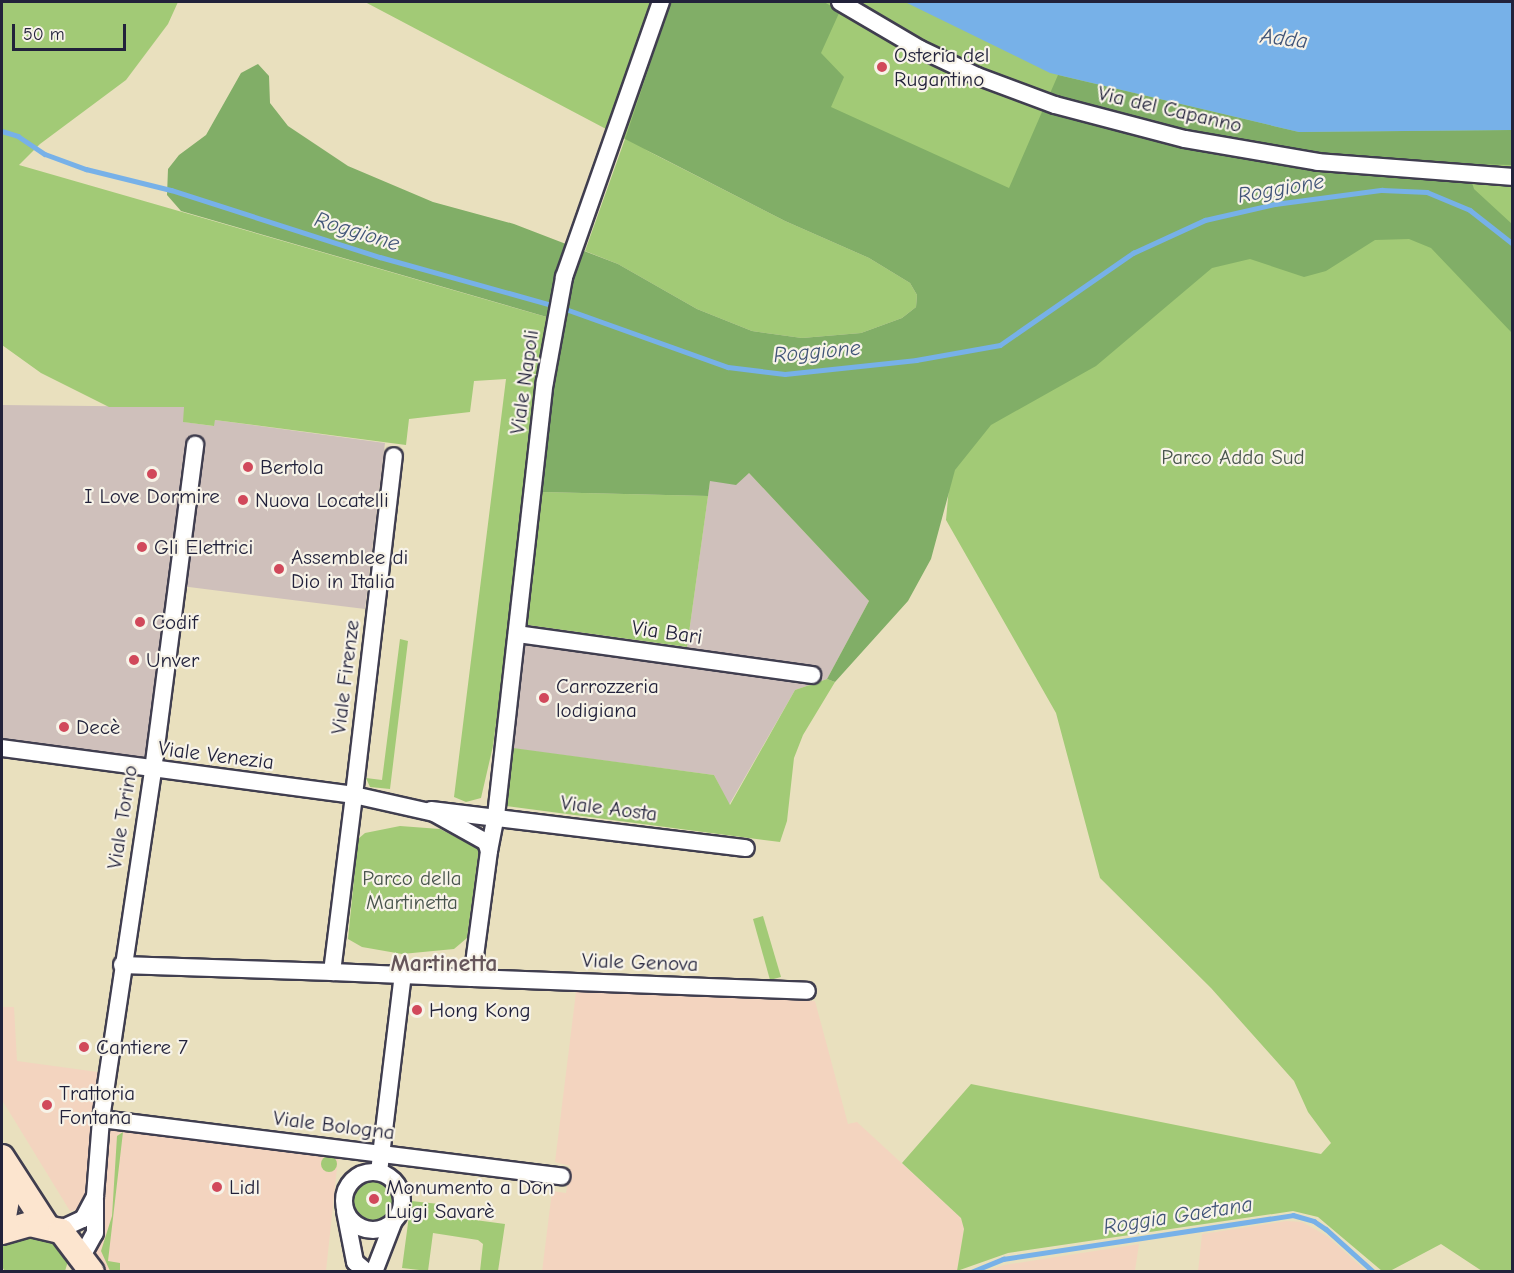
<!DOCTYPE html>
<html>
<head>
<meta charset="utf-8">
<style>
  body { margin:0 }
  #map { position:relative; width:1514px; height:1273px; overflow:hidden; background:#e9e0be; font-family:"Comic Neue",sans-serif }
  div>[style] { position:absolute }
  .built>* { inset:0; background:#f3d4bf }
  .industrial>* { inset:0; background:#cfc0bb }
  .green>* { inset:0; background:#a2ca76 }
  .round { border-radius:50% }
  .forest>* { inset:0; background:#81ae67 }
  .water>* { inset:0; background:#77b1e8 }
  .stream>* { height:4.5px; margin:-2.25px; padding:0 2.25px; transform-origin:2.25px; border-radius:2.25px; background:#77b1e8 }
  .roads { filter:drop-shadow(2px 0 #403e4f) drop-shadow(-2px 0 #403e4f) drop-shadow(0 2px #403e4f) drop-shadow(0 -2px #403e4f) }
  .street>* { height:16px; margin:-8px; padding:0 8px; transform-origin:8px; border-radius:8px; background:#fff }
  .street>.ring { margin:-8px; padding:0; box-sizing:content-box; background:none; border:16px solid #fff; border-radius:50% }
  .secondary>* { height:24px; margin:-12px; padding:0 12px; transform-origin:12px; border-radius:12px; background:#fce5cf }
  .dots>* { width:16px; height:16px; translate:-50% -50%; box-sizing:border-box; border:3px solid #f7f3e8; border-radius:50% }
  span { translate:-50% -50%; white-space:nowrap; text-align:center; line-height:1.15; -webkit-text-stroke:4.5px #f7f3e8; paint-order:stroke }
  .poi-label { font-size:21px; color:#22223b }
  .left { translate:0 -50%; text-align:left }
  .street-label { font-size:21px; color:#22223b }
  .park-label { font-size:21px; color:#48544d }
  .water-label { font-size:22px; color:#405478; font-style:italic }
  .quarter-label { font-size:24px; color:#66565b; font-weight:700 }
  .frame { position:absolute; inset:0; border:3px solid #22223b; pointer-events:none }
  .scale { position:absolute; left:12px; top:24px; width:114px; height:27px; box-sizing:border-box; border:3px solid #22223b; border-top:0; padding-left:8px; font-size:18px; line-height:21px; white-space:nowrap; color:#22223b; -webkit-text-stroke:4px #f7f3e8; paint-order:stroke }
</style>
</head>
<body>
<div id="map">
  <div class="built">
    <i style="clip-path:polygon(576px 992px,815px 1001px,848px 1124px,857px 1122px,961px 1218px,964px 1228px,957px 1271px,542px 1272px,552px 1191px,566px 1193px,570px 1166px,555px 1162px)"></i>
    <i style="clip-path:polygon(2px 1007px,14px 1007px,17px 1061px,105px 1073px,89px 1209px,70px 1211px,2px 1100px)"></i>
    <i style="clip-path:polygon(102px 1120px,339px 1150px,326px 1271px,94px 1271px,83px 1256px)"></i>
    <i style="clip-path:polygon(1286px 1221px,1302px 1222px,1327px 1236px,1366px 1271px,1198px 1271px,1202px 1234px)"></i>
    <i style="clip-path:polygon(1139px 1244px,1135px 1271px,987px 1271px,1004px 1265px)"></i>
  </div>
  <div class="industrial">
    <i style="clip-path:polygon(2px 405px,185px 407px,184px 422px,213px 426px,215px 420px,385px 443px,365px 609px,173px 585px,151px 767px,2px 746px)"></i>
    <i style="clip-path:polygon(749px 473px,869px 601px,827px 679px,795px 690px,729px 805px,714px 775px,493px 746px,510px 622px,687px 647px,710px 481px)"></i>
  </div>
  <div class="green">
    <i style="clip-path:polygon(2px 2px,178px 2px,168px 24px,126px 80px,40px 144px,19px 165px,550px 318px,493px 746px,481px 798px,466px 802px,454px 797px,506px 379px,474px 381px,470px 412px,409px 419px,406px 445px,215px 420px,214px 426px,183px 422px,184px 407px,109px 407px,41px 373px,2px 345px)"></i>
    <i style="clip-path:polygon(365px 2px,1512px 2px,1512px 1271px,1482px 1271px,1441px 1244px,1390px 1271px,1382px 1271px,1318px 1217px,1293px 1211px,1008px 1253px,957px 1271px,964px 1229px,961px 1218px,902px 1163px,971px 1084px,1321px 1154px,1331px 1143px,1308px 1112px,1294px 1081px,1211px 988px,1100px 878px,1056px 713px,946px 520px,966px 300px,644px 149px,785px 221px,869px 258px,910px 283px,917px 295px,916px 307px,902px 318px,861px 333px,802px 338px,752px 331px,697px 309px,618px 264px,585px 251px,625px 139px)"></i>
    <i style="clip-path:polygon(541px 492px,708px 496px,687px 647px,527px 625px)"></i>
    <i style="clip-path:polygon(400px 639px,408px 641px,390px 789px,370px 787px,366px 778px,382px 780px)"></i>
    <i style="clip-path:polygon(827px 679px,835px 682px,803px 735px,794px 758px,787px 821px,780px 842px,506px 806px,513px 748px,714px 775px,730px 805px,795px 690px)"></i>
    <i style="clip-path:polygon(400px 826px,440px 829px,479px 849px,467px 938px,454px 949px,402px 954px,362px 947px,348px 939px,358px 839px,365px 833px)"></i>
    <i style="clip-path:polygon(763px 916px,781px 977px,770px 980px,753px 919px)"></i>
    <i style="clip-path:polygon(123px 1132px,108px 1261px,120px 1263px,120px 1271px,110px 1271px,101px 1251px,112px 1216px,117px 1136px)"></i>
    <i class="round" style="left:321px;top:1156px;width:16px;height:16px"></i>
    <i class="round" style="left:353px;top:1179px;width:42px;height:42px"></i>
    <i style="clip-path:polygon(411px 1201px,439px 1204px,438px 1215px,505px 1224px,498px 1271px,480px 1271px,483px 1244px,478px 1240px,433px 1233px,428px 1271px,402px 1268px)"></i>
    <i style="clip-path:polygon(50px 1235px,69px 1258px,65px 1271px,5px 1271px,2px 1267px,2px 1245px,10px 1236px)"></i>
  </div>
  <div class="forest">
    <i style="clip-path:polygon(671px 2px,824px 2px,840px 11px,821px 53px,844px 77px,831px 107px,1009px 188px,1058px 75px,1299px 132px,1512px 130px,1512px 165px,1466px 164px,1474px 189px,1512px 224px,1512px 333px,1431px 248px,1409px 239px,1375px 240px,1326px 271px,1304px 277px,1250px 259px,1212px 268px,1096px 366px,991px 425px,955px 470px,931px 559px,908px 601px,835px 682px,827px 679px,869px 601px,749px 473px,736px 485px,710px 481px,708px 496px,541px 492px,549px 411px,564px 322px,181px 211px,167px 195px,168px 169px,179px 155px,206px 135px,241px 73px,258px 64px,269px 76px,270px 103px,288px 126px,348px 166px,433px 202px,514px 224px,618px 264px,697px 309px,752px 331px,802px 338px,861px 333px,902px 318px,916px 307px,917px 295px,910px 283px,869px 258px,785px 221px,625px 139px)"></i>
  </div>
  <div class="water">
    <i style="clip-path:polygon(905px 2px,1512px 2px,1512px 130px,1299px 132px,1050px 73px)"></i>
  </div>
  <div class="stream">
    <i style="left:2px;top:131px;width:17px;rotate:17deg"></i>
    <i style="left:18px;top:136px;width:32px;rotate:34deg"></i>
    <i style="left:45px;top:154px;width:44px;rotate:20.1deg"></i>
    <i style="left:86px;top:169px;width:88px;rotate:13.9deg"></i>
    <i style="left:171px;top:190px;width:219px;rotate:17.8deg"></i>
    <i style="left:380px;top:257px;width:182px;rotate:15.6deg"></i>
    <i style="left:563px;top:308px;width:175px;rotate:19.7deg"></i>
    <i style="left:728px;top:367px;width:57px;rotate:7deg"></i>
    <i style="left:785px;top:374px;width:132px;rotate:-6.1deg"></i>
    <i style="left:916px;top:360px;width:85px;rotate:-10.1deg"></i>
    <i style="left:1000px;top:345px;width:162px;rotate:-34.7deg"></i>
    <i style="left:1133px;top:253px;width:79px;rotate:-24.6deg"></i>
    <i style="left:1205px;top:220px;width:72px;rotate:-12.9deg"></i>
    <i style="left:1275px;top:204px;width:108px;rotate:-7.5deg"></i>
    <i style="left:1382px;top:190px;width:45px;rotate:2.5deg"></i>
    <i style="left:1427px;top:192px;width:47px;rotate:22.7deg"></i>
    <i style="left:1470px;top:210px;width:53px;rotate:38.2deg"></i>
    <i style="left:971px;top:1272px;width:35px;rotate:-22deg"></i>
    <i style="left:1003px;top:1259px;width:293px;rotate:-8.6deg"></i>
    <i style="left:1293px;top:1215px;width:22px;rotate:16deg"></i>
    <i style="left:1314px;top:1221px;width:14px;rotate:34deg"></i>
    <i style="left:1326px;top:1229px;width:64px;rotate:41.9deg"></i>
  </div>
  <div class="roads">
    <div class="street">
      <i style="left:840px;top:2px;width:93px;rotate:30.4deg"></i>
      <i style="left:920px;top:49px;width:63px;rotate:25.3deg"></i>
      <i style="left:977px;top:76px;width:83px;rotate:20.4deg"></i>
      <i style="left:1055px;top:105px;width:134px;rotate:14.7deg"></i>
      <i style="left:1185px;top:139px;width:135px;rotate:9.8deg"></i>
      <i style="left:1318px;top:162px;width:195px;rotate:4.4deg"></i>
      <i style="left:517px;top:634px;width:298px;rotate:7.9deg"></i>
      <i style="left:2px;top:748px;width:355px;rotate:7.6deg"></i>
      <i style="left:354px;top:795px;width:341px;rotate:-83.3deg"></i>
      <i style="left:354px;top:795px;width:82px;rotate:12.7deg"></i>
      <i style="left:434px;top:813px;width:60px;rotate:29.1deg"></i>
      <i style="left:486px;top:842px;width:9px;rotate:72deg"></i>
      <i style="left:489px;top:851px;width:128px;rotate:97.6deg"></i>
      <i style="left:472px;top:978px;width:140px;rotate:-177.5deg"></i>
      <i style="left:332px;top:972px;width:178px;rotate:-82.9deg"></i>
      <i style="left:431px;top:810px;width:317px;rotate:6.9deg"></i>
      <i style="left:489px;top:851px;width:36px;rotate:-79deg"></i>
      <i style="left:496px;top:816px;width:437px;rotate:-83.6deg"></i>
      <i style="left:545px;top:382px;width:107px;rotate:-79.7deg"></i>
      <i style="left:564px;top:277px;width:292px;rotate:-70.6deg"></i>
      <i style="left:122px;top:965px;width:210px;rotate:1.9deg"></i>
      <i style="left:472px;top:978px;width:335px;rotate:2.2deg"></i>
      <i style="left:101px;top:1119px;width:464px;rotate:7.1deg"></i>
      <i class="ring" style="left:344px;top:1172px;width:42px;height:42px"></i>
      <i style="left:379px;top:1172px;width:198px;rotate:-83.1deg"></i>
      <i style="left:345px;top:1211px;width:52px;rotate:78.9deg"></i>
      <i style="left:355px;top:1262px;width:16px;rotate:40deg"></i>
      <i style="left:59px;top:1230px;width:26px;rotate:-25deg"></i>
      <i style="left:83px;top:1219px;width:26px;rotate:-62deg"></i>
      <i style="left:95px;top:1196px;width:77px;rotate:-85.5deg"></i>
      <i style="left:101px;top:1119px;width:353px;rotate:-81.5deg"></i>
      <i style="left:153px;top:770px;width:328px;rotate:-82.6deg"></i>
      <i style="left:82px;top:1256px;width:26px;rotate:-61deg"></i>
      <i style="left:95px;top:1233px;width:33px;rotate:-90deg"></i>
      <i style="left:374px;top:1272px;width:53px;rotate:-68.8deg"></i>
    </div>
    <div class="secondary">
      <i style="left:2px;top:1157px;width:81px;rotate:57.1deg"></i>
      <i style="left:2px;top:1228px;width:34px;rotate:-80deg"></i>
      <i style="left:8px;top:1195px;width:26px;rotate:-99deg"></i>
      <i style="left:2px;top:1232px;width:29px;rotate:-16deg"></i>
      <i style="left:30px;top:1224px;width:32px;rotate:13deg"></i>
      <i style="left:61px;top:1231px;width:51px;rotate:52.9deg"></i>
    </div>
  </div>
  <div class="dots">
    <i style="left:882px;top:67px;background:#d1495b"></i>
    <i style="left:248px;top:467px;background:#d1495b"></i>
    <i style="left:152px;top:474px;background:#d1495b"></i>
    <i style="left:243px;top:500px;background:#d1495b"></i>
    <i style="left:142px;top:547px;background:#d1495b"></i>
    <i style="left:279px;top:569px;background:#d1495b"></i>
    <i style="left:140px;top:622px;background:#d1495b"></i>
    <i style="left:134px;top:660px;background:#d1495b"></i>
    <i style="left:544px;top:698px;background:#d1495b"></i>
    <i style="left:64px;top:727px;background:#d1495b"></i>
    <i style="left:417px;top:1010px;background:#d1495b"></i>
    <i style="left:84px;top:1047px;background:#d1495b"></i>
    <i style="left:47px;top:1105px;background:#d1495b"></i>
    <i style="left:217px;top:1187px;background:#d1495b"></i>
    <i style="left:374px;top:1199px;background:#d1495b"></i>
  </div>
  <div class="poi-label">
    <span class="left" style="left:894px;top:67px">Osteria del<br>Rugantino</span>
    <span class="left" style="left:260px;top:467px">Bertola</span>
    <span style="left:152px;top:496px">I Love Dormire</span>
    <span class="left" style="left:255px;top:500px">Nuova Locatelli</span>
    <span class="left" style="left:154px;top:547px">Gli Elettrici</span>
    <span class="left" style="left:291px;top:569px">Assemblee di<br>Dio in Italia</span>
    <span class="left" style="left:152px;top:622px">Codif</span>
    <span class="left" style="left:146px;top:660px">Unver</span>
    <span class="left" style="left:556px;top:698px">Carrozzeria<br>lodigiana</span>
    <span class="left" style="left:76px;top:727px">Decè</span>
    <span class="left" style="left:429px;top:1010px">Hong Kong</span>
    <span class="left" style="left:96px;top:1047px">Cantiere 7</span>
    <span class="left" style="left:59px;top:1105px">Trattoria<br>Fontana</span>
    <span class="left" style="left:229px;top:1187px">Lidl</span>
    <span class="left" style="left:386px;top:1199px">Monumento a Don<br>Luigi Savarè</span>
  </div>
  <div class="street-label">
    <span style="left:1170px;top:109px;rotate:13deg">Via del Capanno</span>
    <span style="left:524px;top:382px;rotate:-82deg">Viale Napoli</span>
    <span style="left:667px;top:632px;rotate:8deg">Via Bari</span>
    <span style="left:345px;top:677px;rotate:-83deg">Viale Firenze</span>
    <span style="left:216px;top:755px;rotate:7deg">Viale Venezia</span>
    <span style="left:609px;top:808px;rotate:7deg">Viale Aosta</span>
    <span style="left:122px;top:817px;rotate:-81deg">Viale Torino</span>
    <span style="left:640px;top:962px;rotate:2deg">Viale Genova</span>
    <span style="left:334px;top:1125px;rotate:7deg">Viale Bologna</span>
  </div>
  <div class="park-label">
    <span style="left:1233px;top:457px">Parco Adda Sud</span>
    <span style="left:412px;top:890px">Parco della<br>Martinetta</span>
  </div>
  <div class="water-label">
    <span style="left:1284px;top:39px;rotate:7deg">Adda</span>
    <span style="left:1281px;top:189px;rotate:-10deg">Roggione</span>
    <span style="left:357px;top:232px;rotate:17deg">Roggione</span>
    <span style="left:817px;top:352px;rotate:-5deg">Roggione</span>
    <span style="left:1178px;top:1216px;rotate:-9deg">Roggia Gaetana</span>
  </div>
  <div class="quarter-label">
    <span style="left:444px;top:964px">Martinetta</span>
  </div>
  <div class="frame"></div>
  <div class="scale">50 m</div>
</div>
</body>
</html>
